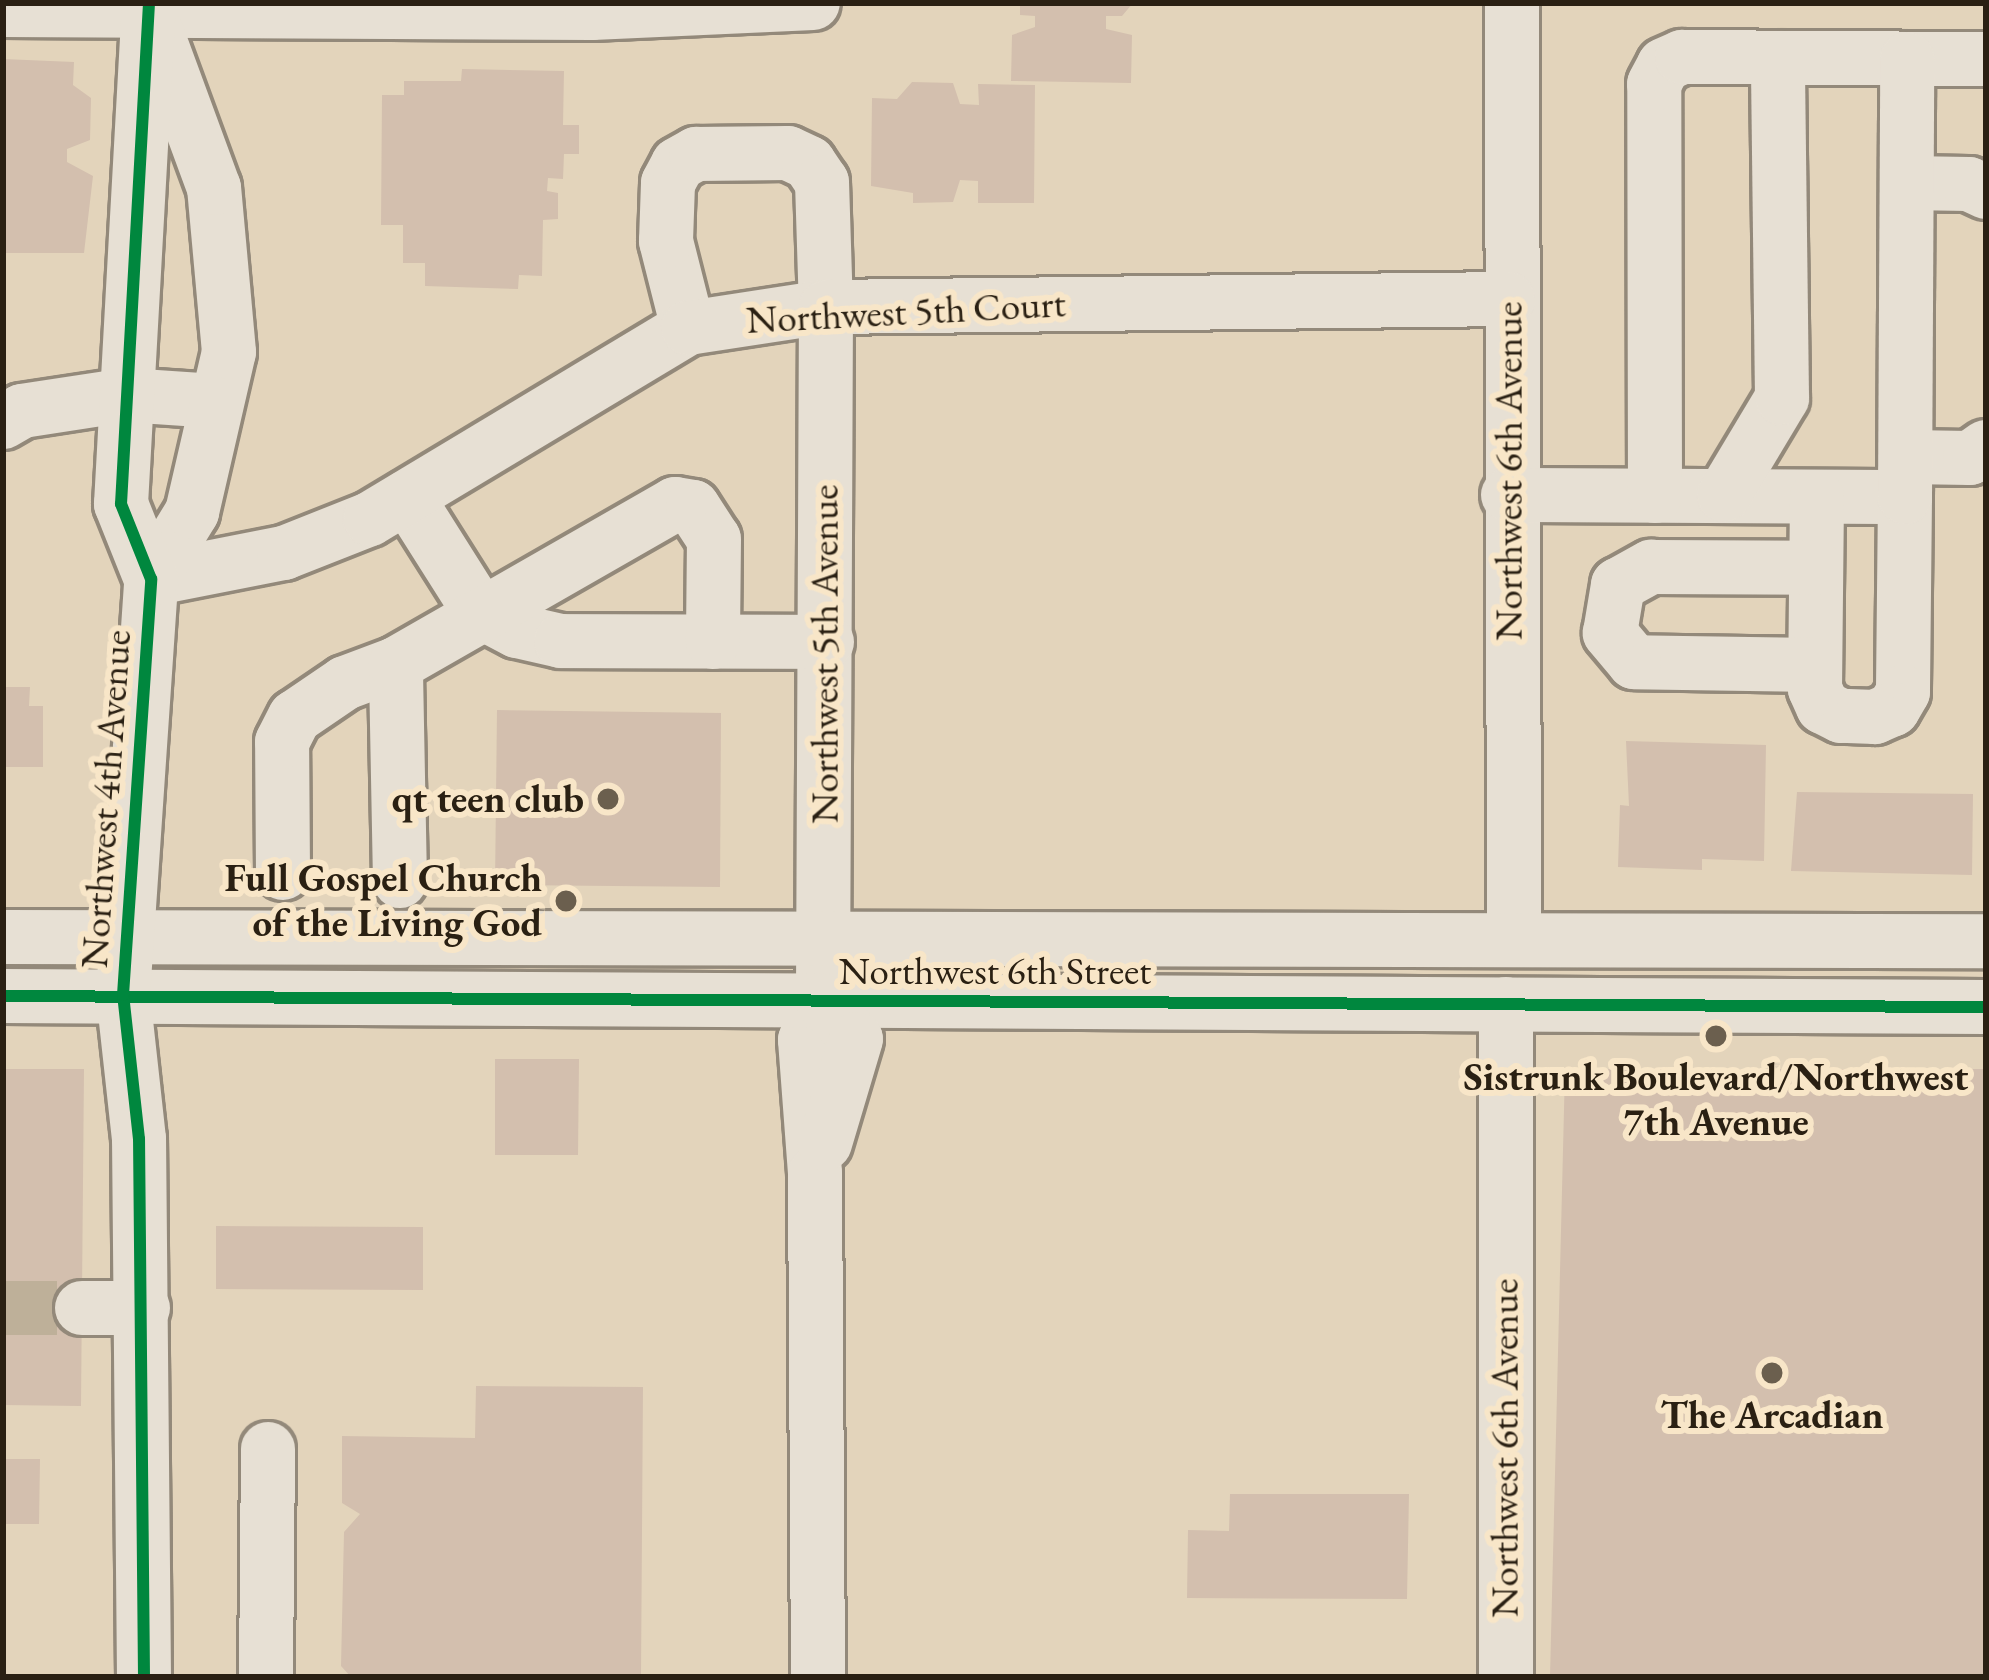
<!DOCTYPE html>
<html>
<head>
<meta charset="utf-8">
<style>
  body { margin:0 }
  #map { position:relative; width:1989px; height:1680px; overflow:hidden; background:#e3d4bb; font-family:"EB Garamond",serif }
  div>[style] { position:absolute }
  .building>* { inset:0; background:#d3bfae }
  .minor-tunnel>* { height:54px; margin-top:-27px; transform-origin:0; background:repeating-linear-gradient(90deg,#beb099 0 54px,transparent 0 81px) }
  .roads { filter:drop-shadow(3px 0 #93897a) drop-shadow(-3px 0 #93897a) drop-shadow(0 3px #93897a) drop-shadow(0 -3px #93897a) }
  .minor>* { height:54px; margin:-27px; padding:0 27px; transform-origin:27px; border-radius:27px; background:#e7e0d4 }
  .cycleway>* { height:12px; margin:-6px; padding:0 6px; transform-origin:6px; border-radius:6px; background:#00873e }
  .dots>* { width:33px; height:33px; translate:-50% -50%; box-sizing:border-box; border:6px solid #f8e6c8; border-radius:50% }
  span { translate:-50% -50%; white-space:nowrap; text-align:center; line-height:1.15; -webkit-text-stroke:12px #f8e6c8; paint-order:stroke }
  .street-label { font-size:39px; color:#2a2013 }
  .poi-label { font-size:39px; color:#2a2013; font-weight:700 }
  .right { translate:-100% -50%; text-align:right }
  .frame { position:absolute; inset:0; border:6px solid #2a2013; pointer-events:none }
</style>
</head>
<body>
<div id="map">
  <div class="building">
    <i style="clip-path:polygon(1020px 3px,1133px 3px,1122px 16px,1106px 16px,1106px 29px,1132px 35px,1131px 83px,1011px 81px,1012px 35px,1035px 27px,1035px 16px,1020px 15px)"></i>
    <i style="clip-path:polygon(3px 59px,74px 62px,73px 85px,91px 98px,90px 140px,67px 149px,67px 162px,93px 176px,84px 253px,3px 253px)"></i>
    <i style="clip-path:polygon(462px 69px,564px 71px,563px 125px,579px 125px,579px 154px,564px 154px,563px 179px,548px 178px,547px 191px,558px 193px,558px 219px,543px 220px,542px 276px,519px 275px,518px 289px,425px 286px,425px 263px,403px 263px,403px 225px,381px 225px,382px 95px,404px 95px,404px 81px,461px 81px)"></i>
    <i style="clip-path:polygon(912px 82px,953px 83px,960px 104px,979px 105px,978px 84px,1035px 85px,1034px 203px,978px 203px,978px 181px,960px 180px,953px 202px,913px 203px,913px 193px,871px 186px,872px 98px,897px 99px)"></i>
    <i style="clip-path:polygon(3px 687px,30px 687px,29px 706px,43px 706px,43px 767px,3px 767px)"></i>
    <i style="clip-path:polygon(497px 710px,721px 713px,720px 887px,495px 885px)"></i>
    <i style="clip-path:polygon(1626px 741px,1766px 745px,1764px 861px,1702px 859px,1702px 870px,1618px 867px,1620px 805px,1629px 806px)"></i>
    <i style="clip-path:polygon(1797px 792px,1973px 794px,1972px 875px,1791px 871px)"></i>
    <i style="clip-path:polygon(495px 1059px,579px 1059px,578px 1155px,495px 1155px)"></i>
    <i style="clip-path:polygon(3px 1069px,84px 1069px,81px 1406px,3px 1405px)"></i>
    <i style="clip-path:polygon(1565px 1069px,1986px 1069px,1986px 1677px,1550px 1677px)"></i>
    <i style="clip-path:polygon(216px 1226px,423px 1227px,423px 1290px,216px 1289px)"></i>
    <i style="clip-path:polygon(476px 1386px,643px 1387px,641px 1677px,351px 1677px,341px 1666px,344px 1532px,360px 1514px,342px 1503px,342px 1436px,475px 1438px)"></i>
    <i style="clip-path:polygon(3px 1459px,40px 1459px,39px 1524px,3px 1524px)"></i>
    <i style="clip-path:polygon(1230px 1494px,1409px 1494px,1407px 1599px,1187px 1598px,1188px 1530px,1229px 1531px)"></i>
  </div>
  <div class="minor-tunnel">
    <i style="left:3px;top:1308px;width:79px"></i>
  </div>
  <div class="roads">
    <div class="minor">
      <i style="left:1512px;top:3px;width:937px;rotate:89.88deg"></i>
      <i style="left:3px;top:10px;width:589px;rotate:0.29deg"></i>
      <i style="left:592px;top:13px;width:221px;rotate:-2.6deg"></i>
      <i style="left:1907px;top:183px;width:62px;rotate:0.9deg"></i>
      <i style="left:1969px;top:184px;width:19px;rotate:25deg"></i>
      <i style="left:688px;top:328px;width:90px;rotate:-104.2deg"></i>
      <i style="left:666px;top:241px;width:58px;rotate:-88deg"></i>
      <i style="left:668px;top:183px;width:21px;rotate:-62deg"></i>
      <i style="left:678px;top:164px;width:21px;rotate:-29deg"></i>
      <i style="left:696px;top:154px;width:92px;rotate:-0.6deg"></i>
      <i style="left:788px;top:153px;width:23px;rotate:25deg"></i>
      <i style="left:809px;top:163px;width:23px;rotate:56deg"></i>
      <i style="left:822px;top:182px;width:125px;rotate:88.2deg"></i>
      <i style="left:826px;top:307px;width:694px;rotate:90.25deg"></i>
      <i style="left:823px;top:1001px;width:43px;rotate:114.8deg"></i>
      <i style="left:805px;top:1040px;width:134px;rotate:85.7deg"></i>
      <i style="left:815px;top:1174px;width:503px;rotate:89.66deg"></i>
      <i style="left:3px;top:422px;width:22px;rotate:-30deg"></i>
      <i style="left:22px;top:411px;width:105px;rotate:-8.7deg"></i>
      <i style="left:126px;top:395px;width:89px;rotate:3.9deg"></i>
      <i style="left:1908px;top:457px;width:62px;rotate:0.9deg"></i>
      <i style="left:1970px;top:458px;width:19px;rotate:-35deg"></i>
      <i style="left:1508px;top:495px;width:397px;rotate:0.3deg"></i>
      <i style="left:1905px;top:497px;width:195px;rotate:90.6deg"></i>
      <i style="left:1903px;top:692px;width:20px;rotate:120deg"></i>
      <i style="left:1893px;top:709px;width:20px;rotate:156deg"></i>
      <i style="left:1875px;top:717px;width:34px;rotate:-178deg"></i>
      <i style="left:1841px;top:716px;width:20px;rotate:-153deg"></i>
      <i style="left:1823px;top:707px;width:20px;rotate:-114deg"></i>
      <i style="left:1815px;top:689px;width:192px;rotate:-89.4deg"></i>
      <i style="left:1724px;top:495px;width:113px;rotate:-59.1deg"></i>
      <i style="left:1782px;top:398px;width:340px;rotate:-90.7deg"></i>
      <i style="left:1655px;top:496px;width:412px;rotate:-90.1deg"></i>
      <i style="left:1654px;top:84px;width:21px;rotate:-62deg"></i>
      <i style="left:1664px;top:65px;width:20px;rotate:-24deg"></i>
      <i style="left:1682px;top:57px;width:304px;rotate:0.4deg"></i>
      <i style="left:407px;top:497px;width:135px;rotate:57.7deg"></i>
      <i style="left:479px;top:611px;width:43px;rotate:27.8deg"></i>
      <i style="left:517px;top:631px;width:45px;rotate:12.8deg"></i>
      <i style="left:561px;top:641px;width:266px;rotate:0.2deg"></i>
      <i style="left:1905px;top:497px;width:438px;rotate:-89.7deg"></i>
      <i style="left:151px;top:579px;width:136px;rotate:-11.1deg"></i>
      <i style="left:284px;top:553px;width:92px;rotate:-21.6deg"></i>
      <i style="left:370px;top:519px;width:371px;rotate:-31deg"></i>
      <i style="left:688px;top:328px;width:140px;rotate:-8.7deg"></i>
      <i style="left:826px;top:307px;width:682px;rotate:-0.67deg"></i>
      <i style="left:151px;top:579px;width:79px;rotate:-58.5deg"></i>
      <i style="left:192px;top:512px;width:164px;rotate:-77deg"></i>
      <i style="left:229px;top:352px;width:165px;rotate:-95.2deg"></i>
      <i style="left:214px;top:188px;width:165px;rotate:-110.2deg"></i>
      <i style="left:1815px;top:665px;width:181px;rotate:-179.1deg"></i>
      <i style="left:1634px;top:662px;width:38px;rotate:-130deg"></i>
      <i style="left:1610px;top:633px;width:49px;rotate:-80.5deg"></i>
      <i style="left:1618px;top:585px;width:38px;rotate:-29deg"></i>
      <i style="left:1651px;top:567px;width:165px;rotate:0.3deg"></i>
      <i style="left:283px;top:873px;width:131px;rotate:-90.4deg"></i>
      <i style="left:282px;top:742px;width:28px;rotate:-63deg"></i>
      <i style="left:295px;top:717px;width:60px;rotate:-34.2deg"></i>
      <i style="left:345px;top:683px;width:54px;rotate:-20.4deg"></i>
      <i style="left:400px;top:881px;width:217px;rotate:-91.1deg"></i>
      <i style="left:396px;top:664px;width:322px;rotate:-29.8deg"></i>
      <i style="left:675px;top:504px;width:18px;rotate:9deg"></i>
      <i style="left:693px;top:507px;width:38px;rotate:57deg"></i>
      <i style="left:714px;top:539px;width:103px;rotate:90.6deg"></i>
      <i style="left:3px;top:937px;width:1983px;rotate:0.12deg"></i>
      <i style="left:3px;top:996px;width:1983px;rotate:0.32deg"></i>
      <i style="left:823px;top:1001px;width:50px;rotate:49deg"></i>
      <i style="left:856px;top:1039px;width:109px;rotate:106.6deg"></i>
      <i style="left:82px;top:1308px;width:61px"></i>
      <i style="left:144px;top:1677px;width:538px;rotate:-90.53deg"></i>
      <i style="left:139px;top:1139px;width:145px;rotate:-96.3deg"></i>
      <i style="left:123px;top:995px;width:417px;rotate:-86.1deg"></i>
      <i style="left:151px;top:579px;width:81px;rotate:-111.8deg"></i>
      <i style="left:121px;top:504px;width:502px;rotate:-86.8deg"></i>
      <i style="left:266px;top:1677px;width:228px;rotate:-89.5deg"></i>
      <i style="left:1506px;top:1677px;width:673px;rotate:-90deg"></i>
    </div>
  </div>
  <div class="cycleway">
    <i style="left:3px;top:996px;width:1983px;rotate:0.32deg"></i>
    <i style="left:144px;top:1677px;width:538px;rotate:-90.53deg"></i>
    <i style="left:139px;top:1139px;width:145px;rotate:-96.3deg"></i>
    <i style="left:123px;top:995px;width:417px;rotate:-86.1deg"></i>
    <i style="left:151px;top:579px;width:81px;rotate:-111.8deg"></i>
    <i style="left:121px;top:504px;width:502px;rotate:-86.8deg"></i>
  </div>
  <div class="dots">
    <i style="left:608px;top:799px;background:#6b5f4e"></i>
    <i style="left:566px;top:901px;background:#6b5f4e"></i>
    <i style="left:1716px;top:1036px;background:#6b5f4e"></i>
    <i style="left:1772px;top:1373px;background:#6b5f4e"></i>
  </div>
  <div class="street-label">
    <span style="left:906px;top:312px;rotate:-3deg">Northwest 5th Court</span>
    <span style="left:1509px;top:471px;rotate:-90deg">Northwest 6th Avenue</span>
    <span style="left:825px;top:654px;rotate:-90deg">Northwest 5th Avenue</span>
    <span style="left:106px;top:799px;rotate:-86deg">Northwest 4th Avenue</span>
    <span style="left:995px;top:971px">Northwest 6th Street</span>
    <span style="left:1505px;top:1448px;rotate:-90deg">Northwest 6th Avenue</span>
  </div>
  <div class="poi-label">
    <span class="right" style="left:584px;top:799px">qt teen club</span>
    <span class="right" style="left:542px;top:901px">Full Gospel Church<br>of the Living God</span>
    <span style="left:1716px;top:1100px">Sistrunk Boulevard/Northwest<br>7th Avenue</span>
    <span style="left:1772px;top:1415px">The Arcadian</span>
  </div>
  <div class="frame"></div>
</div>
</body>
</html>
